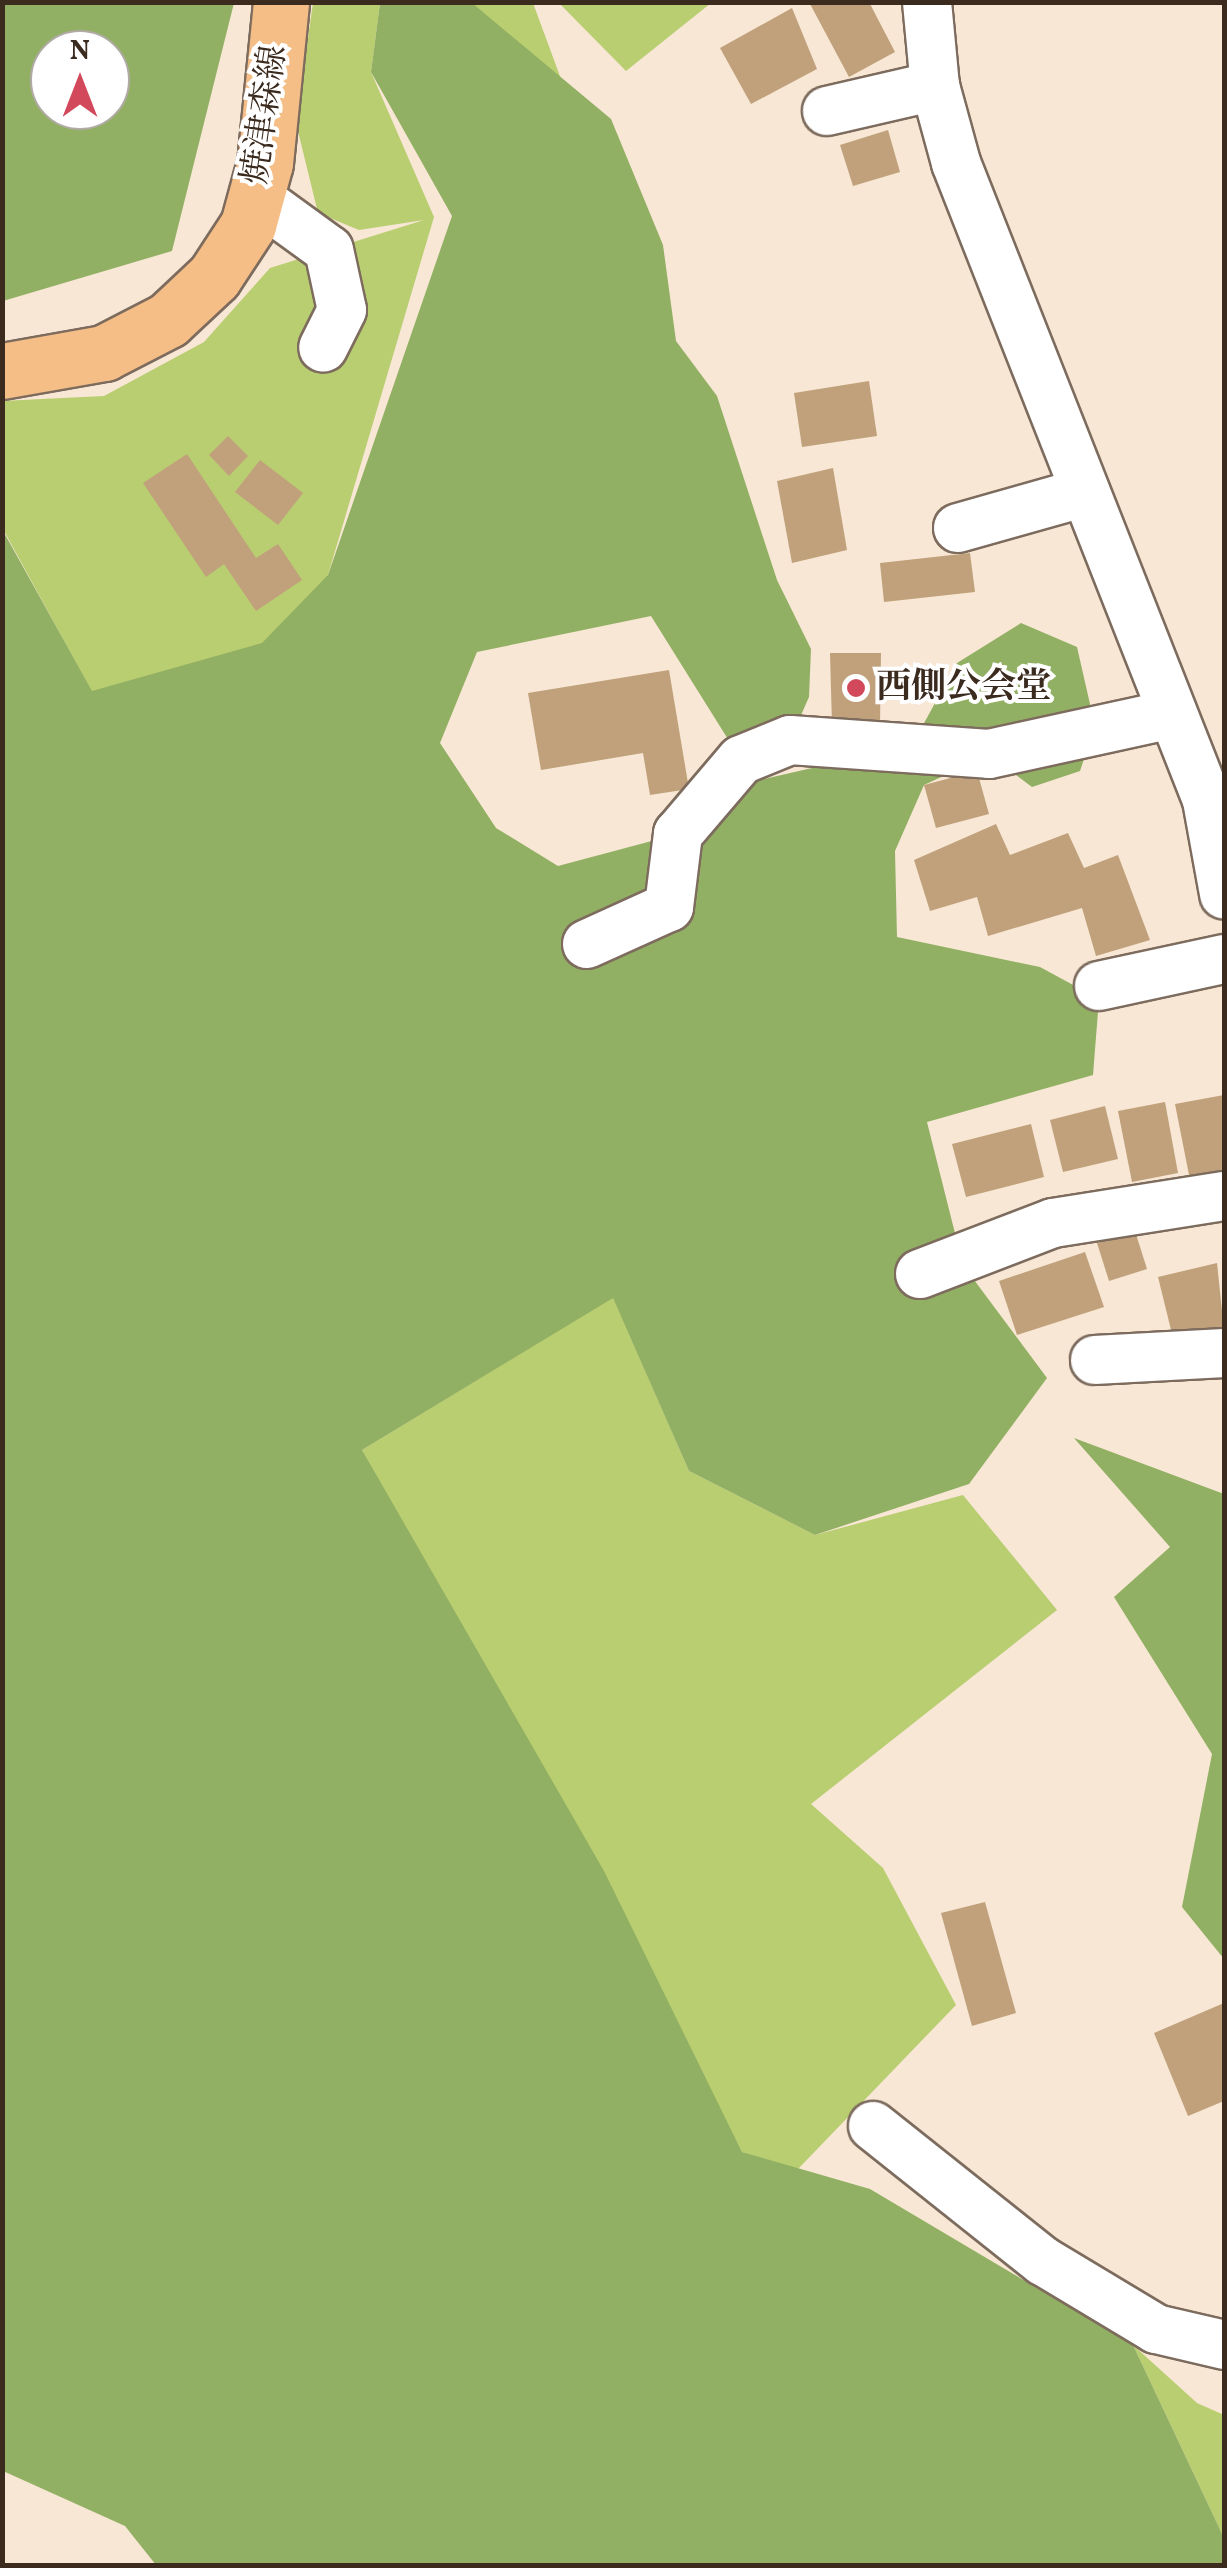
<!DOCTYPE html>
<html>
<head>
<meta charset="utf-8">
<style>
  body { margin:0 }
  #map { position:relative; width:1227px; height:2568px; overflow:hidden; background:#f7e7d4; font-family:Vollkorn,"Noto Serif JP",serif }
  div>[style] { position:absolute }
  .green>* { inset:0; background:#b9cd71 }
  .forest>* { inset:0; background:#92b063 }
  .building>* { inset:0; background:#c0a17b }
  .roads { filter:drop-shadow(2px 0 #7d6c5e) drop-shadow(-2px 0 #7d6c5e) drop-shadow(0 2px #7d6c5e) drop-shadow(0 -2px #7d6c5e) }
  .minor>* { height:48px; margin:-24px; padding:0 24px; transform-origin:24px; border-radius:24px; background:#fff }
  .primary>* { height:55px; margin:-27.5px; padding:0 27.5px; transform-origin:27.5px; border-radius:27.5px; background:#f6be87 }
  .dots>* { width:28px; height:28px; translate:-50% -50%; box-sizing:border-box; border:5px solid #fff; border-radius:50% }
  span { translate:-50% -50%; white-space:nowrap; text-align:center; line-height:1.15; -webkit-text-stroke:8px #fff; paint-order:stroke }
  .street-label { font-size:35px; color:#3b2a1e }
  .poi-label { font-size:35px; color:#3b2a1e; font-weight:700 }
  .left { translate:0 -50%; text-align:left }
  .frame { position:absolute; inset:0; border:5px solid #3b2a1e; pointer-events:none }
  .north { position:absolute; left:30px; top:30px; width:100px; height:100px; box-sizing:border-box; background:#fff; border:2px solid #b1aaa5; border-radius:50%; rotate:0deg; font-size:28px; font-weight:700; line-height:40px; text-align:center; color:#3b2a1e }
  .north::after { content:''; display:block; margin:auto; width:35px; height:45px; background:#d1495b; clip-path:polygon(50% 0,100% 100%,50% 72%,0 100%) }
</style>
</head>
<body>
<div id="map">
  <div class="green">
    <i style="clip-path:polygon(313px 3px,380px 3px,371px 72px,434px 217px,328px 575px,281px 657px,92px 692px,3px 529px,2px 401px,104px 396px,204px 342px,270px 268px,424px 220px,359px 230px,318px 213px,296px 123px)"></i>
    <i style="clip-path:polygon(472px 3px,533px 3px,561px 79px,496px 29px)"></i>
    <i style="clip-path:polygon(559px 3px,711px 3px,626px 71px)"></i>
    <i style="clip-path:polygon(613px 1297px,689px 1471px,815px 1535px,963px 1495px,1057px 1610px,811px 1804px,883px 1868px,956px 2005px,798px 2169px,742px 2152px,362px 1450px)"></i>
    <i style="clip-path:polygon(1133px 2345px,1197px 2403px,1224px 2415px,1224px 2538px)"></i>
  </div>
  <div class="forest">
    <i style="clip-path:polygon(evenodd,3px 2px,234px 3px,172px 251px,3px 301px,3px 2px,50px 50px,110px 50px,110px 110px,50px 110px,50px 50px)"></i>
    <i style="clip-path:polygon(380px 3px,472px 3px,611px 119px,663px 245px,676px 341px,717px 396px,777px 580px,811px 649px,809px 697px,790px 740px,741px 760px,651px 616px,477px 652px,440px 743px,496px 828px,558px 866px,678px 834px,725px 788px,912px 745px,957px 663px,1021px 623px,1077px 647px,1095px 726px,1080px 771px,1032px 787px,989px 755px,924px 785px,895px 851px,897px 937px,1040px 967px,1099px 999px,1093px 1075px,927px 1122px,963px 1265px,1047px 1378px,969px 1484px,815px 1535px,689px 1471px,613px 1298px,362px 1450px,604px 1871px,742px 2152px,870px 2189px,1133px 2345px,1224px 2538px,1224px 2565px,156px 2565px,125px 2526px,3px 2471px,2px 529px,92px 691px,262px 643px,328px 575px,452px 216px,371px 72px)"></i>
    <i style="clip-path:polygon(1074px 1438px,1224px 1494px,1224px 1959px,1182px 1907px,1212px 1754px,1114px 1597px,1170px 1547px)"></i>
  </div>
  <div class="building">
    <i style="clip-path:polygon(809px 2px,869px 2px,895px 52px,849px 77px)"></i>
    <i style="clip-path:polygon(792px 8px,817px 69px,751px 104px,720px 48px)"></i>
    <i style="clip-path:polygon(888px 130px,900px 172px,853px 186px,840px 145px)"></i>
    <i style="clip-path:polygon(869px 381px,877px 436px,802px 447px,794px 393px)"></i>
    <i style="clip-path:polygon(228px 436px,248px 456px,229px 476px,209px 455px)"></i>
    <i style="clip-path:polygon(187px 454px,256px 558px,278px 544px,302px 580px,256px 611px,224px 564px,206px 577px,143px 483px)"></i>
    <i style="clip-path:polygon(260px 460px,303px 493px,278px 525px,235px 492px)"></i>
    <i style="clip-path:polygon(833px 468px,847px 550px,792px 563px,777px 481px)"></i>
    <i style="clip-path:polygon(970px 553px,975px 592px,884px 602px,880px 563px)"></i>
    <i style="clip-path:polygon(830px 653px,881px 653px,880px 723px,832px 725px)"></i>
    <i style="clip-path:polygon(669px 670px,689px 789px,650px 795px,643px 753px,541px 770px,528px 693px)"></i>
    <i style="clip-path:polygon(977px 771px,989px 814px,936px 828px,924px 785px)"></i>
    <i style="clip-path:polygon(996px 824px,1010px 855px,1068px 833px,1084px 868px,1118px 855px,1150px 940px,1096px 956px,1082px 908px,988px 936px,977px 897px,930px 911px,914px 860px)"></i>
    <i style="clip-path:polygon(1224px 1095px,1224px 1173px,1190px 1180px,1175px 1104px)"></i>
    <i style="clip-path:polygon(1165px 1102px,1178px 1173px,1132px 1182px,1118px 1111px)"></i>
    <i style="clip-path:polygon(1105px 1106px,1118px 1159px,1063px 1172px,1050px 1120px)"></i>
    <i style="clip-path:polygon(1031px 1124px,1044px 1177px,966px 1197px,952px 1144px)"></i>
    <i style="clip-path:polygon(1135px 1231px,1147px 1269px,1109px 1281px,1097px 1243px)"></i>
    <i style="clip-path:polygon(1085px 1252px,1104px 1307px,1017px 1335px,999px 1281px)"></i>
    <i style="clip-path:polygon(1217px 1263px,1224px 1330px,1174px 1342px,1158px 1277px)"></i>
    <i style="clip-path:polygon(985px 1902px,1016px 2013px,972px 2026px,941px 1913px)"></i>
    <i style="clip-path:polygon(1224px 2003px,1224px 2101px,1188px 2116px,1154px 2033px)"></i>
  </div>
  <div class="roads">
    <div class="minor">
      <i style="left:927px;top:2px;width:84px;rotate:84.6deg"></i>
      <i style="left:935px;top:86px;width:80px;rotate:74.7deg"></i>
      <i style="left:956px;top:163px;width:685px;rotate:68.49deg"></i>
      <i style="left:1207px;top:800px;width:96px;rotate:79.7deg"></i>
      <i style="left:827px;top:111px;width:111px;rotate:-13deg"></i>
      <i style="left:256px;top:197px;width:90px;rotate:36deg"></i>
      <i style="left:329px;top:250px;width:61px;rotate:77.8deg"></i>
      <i style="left:342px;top:310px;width:42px;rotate:116.6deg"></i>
      <i style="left:958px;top:528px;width:132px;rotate:-15.8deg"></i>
      <i style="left:587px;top:944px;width:90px;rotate:-24.3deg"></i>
      <i style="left:669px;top:907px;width:74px;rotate:-83deg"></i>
      <i style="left:678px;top:834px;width:97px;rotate:-49.6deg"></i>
      <i style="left:741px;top:760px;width:53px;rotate:-22.2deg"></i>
      <i style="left:790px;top:740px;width:199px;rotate:4deg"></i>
      <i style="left:989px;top:754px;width:187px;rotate:-12.3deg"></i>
      <i style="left:1099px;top:986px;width:128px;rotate:-12.2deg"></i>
      <i style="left:920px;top:1274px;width:142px;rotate:-21deg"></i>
      <i style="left:1053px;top:1223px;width:173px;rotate:-9deg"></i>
      <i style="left:1095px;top:1360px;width:129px;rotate:-3.1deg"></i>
      <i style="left:873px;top:2126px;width:217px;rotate:38.5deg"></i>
      <i style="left:1043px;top:2261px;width:132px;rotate:31deg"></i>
      <i style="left:1156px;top:2329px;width:70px;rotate:13.2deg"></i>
    </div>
    <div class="primary">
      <i style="left:2px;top:371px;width:104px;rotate:-10deg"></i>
      <i style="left:104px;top:353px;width:72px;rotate:-27.3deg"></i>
      <i style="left:168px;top:320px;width:63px;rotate:-43.1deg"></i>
      <i style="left:214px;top:277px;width:62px;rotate:-56.8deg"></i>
      <i style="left:248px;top:225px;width:64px;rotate:-74.7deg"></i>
      <i style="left:265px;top:163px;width:162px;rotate:-84.3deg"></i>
    </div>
  </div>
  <div class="dots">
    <i style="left:856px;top:688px;background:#d1495b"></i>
  </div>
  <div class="street-label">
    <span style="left:266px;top:115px;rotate:-82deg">焼津森線</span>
  </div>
  <div class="poi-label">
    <span class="left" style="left:876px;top:688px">西側公会堂</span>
  </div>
  <div class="frame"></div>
  <div class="north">N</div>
</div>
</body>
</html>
